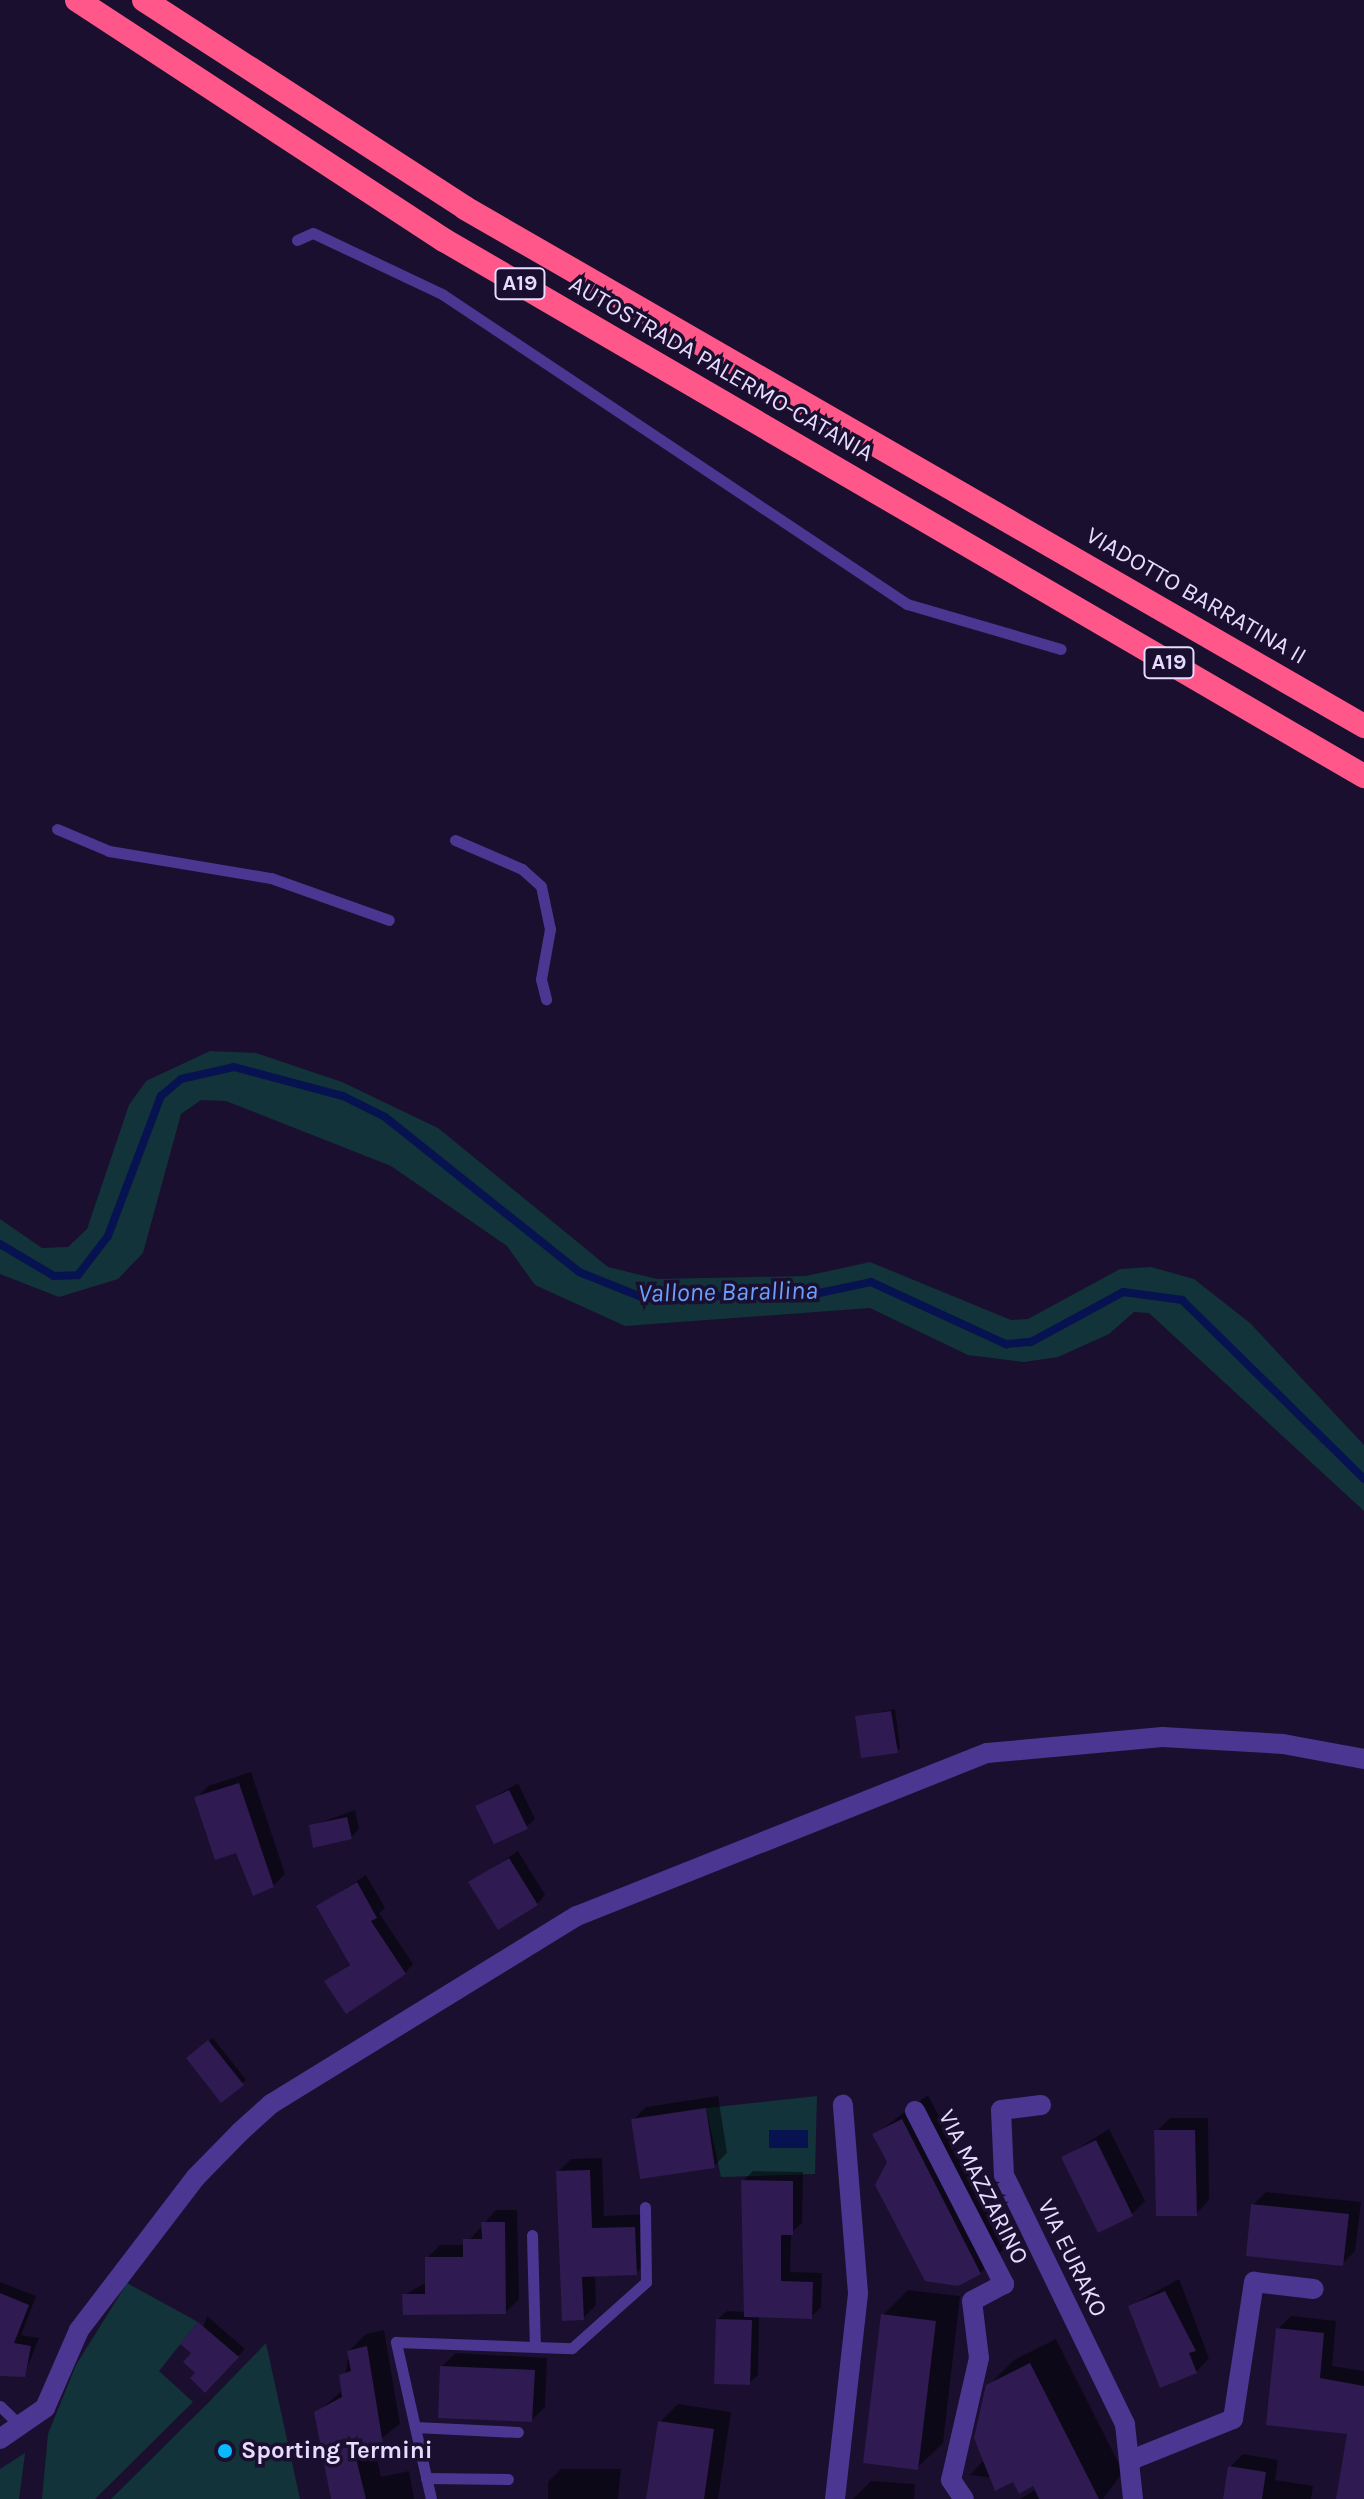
<!DOCTYPE html>
<html>
<head>
<meta charset="utf-8">
<style>
  body { margin:0 }
  #map { position:relative; width:1364px; height:2499px; overflow:hidden; background:#1a0f2e; font-family:Karla,sans-serif }
  div>[style] { position:absolute }
  .green>* { inset:0; background:#123339 }
  .water>* { inset:0; background:#061350 }
  .shadow>* { inset:0; background:#0007 }
  .stream>* { height:8px; margin:-4px; padding:0 4px; transform-origin:4px; border-radius:4px; background:#061350 }
  .building>* { inset:0; background:#2f1a51 }
  .service>* { height:11px; margin:-5.5px; padding:0 5.5px; transform-origin:5.5px; border-radius:5.5px; background:#4b3691 }
  .minor>* { height:20px; margin:-10px; padding:0 10px; transform-origin:10px; border-radius:10px; background:#4b3691 }
  .motorway>* { height:24px; margin:-12px; padding:0 12px; transform-origin:12px; border-radius:12px; background:#ff5789 }
  .dots>* { width:22px; height:22px; translate:-50% -50%; box-sizing:border-box; border:4px solid #1a0f2e; border-radius:50% }
  span { translate:-50% -50%; white-space:nowrap; text-align:center; line-height:1.15; -webkit-text-stroke:7px #1a0f2e; paint-order:stroke }
  .shield-label span { padding:2px 6px; background:#1a0f2e; border:2px solid; border-radius:6px; -webkit-text-stroke-width:0 }
  .shield-label { font-size:22px; color:#e7dcff; font-weight:700 }
  .street-label { font-size:24px; color:#e7dcff }
  .poi-label { font-size:24px; color:#e7dcff; font-weight:700 }
  .left { translate:0 -50%; text-align:left }
  .water-label { font-size:26px; color:#6a9fff; font-style:italic }
</style>
</head>
<body>
<div id="map">
  <div class="green">
    <i style="clip-path:polygon(210px 1051px,256px 1053px,342px 1082px,438px 1128px,608px 1267px,657px 1279px,806px 1276px,870px 1262px,1011px 1320px,1028px 1319px,1120px 1269px,1151px 1267px,1194px 1279px,1250px 1323px,1364px 1445px,1364px 1511px,1149px 1313px,1134px 1312px,1109px 1334px,1058px 1357px,1024px 1362px,968px 1355px,870px 1308px,625px 1326px,535px 1285px,507px 1246px,391px 1166px,226px 1101px,201px 1100px,181px 1114px,143px 1253px,118px 1279px,59px 1297px,0 1274px,0 1219px,42px 1248px,68px 1247px,87px 1229px,129px 1105px,146px 1081px)"></i>
    <i style="clip-path:polygon(817px 2096px,815px 2174px,721px 2177px,706px 2108px)"></i>
    <i style="clip-path:polygon(127px 2283px,198px 2322px,159px 2371px,193px 2402px,95px 2499px,42px 2499px,48px 2434px,76px 2365px)"></i>
    <i style="clip-path:polygon(266px 2343px,300px 2499px,111px 2499px,209px 2402px)"></i>
    <i style="clip-path:polygon(25px 2453px,19px 2499px,0 2499px,0 2469px)"></i>
  </div>
  <div class="water">
    <i style="clip-path:polygon(769px 2130px,808px 2130px,808px 2148px,769px 2148px)"></i>
  </div>
  <div class="shadow">
    <i style="clip-path:polygon(895px 1709px,900px 1748px,897px 1751px,857px 1717px)"></i>
    <i style="clip-path:polygon(251px 1772px,285px 1874px,273px 1886px,197px 1798px,208px 1786px)"></i>
    <i style="clip-path:polygon(518px 1783px,535px 1819px,526px 1827px,478px 1806px)"></i>
    <i style="clip-path:polygon(355px 1810px,359px 1829px,351px 1837px,311px 1826px)"></i>
    <i style="clip-path:polygon(518px 1851px,545px 1895px,537px 1904px,471px 1882px)"></i>
    <i style="clip-path:polygon(366px 1875px,385px 1908px,379px 1913px,413px 1964px,405px 1973px,327px 1981px,351px 1963px,318px 1906px)"></i>
    <i style="clip-path:polygon(213px 2038px,246px 2080px,222px 2100px,192px 2055px)"></i>
    <i style="clip-path:polygon(928px 2095px,1006px 2247px,980px 2273px,875px 2134px)"></i>
    <i style="clip-path:polygon(718px 2096px,727px 2153px,714px 2166px,633px 2120px,646px 2107px)"></i>
    <i style="clip-path:polygon(1170px 2118px,1208px 2118px,1209px 2200px,1196px 2214px,1157px 2131px)"></i>
    <i style="clip-path:polygon(1109px 2129px,1145px 2201px,1132px 2214px,1063px 2158px)"></i>
    <i style="clip-path:polygon(602px 2158px,604px 2216px,647px 2214px,649px 2260px,636px 2273px,595px 2275px,596px 2305px,583px 2318px,558px 2172px,571px 2159px)"></i>
    <i style="clip-path:polygon(753px 2171px,803px 2172px,802px 2223px,791px 2233px,790px 2272px,822px 2273px,821px 2307px,811px 2317px,759px 2316px,758px 2375px,749px 2383px,718px 2319px,727px 2311px,746px 2312px,743px 2181px)"></i>
    <i style="clip-path:polygon(1266px 2192px,1361px 2202px,1355px 2251px,1342px 2264px,1253px 2205px)"></i>
    <i style="clip-path:polygon(496px 2210px,517px 2210px,519px 2299px,506px 2312px,404px 2295px,427px 2282px,427px 2258px,440px 2245px,465px 2245px)"></i>
    <i style="clip-path:polygon(1179px 2279px,1209px 2358px,1196px 2372px,1130px 2306px)"></i>
    <i style="clip-path:polygon(0 2282px,36px 2296px,21px 2335px,39px 2338px,24px 2375px,0 2370px)"></i>
    <i style="clip-path:polygon(908px 2290px,960px 2296px,943px 2443px,917px 2468px,883px 2315px)"></i>
    <i style="clip-path:polygon(207px 2316px,245px 2349px,205px 2390px,194px 2353px)"></i>
    <i style="clip-path:polygon(1291px 2316px,1336px 2321px,1332px 2366px,1364px 2371px,1364px 2472px,1349px 2432px,1278px 2329px)"></i>
    <i style="clip-path:polygon(384px 2330px,400px 2424px,374px 2444px,381px 2477px,409px 2471px,414px 2499px,333px 2499px,316px 2413px,343px 2390px,349px 2351px,366px 2334px)"></i>
    <i style="clip-path:polygon(1056px 2339px,1123px 2472px,1103px 2499px,1020px 2499px,1045px 2484px,970px 2475px,986px 2458px,988px 2386px,1014px 2360px)"></i>
    <i style="clip-path:polygon(456px 2353px,547px 2358px,545px 2407px,532px 2420px,442px 2366px)"></i>
    <i style="clip-path:polygon(678px 2404px,731px 2412px,718px 2499px,649px 2499px,660px 2422px)"></i>
    <i style="clip-path:polygon(1243px 2454px,1278px 2460px,1275px 2480px,1313px 2486px,1311px 2499px,1225px 2499px,1230px 2467px)"></i>
    <i style="clip-path:polygon(561px 2469px,621px 2469px,618px 2499px,548px 2499px,548px 2482px)"></i>
    <i style="clip-path:polygon(871px 2481px,915px 2484px,914px 2499px,853px 2499px)"></i>
  </div>
  <div class="stream">
    <i style="left:0;top:1244px;width:63px;rotate:30.7deg"></i>
    <i style="left:54px;top:1276px;width:24px;rotate:-2deg"></i>
    <i style="left:78px;top:1275px;width:49px;rotate:-52.4deg"></i>
    <i style="left:108px;top:1236px;width:150px;rotate:-69.3deg"></i>
    <i style="left:161px;top:1096px;width:26px;rotate:-40deg"></i>
    <i style="left:181px;top:1079px;width:54px;rotate:-12.8deg"></i>
    <i style="left:234px;top:1067px;width:113px;rotate:14.9deg"></i>
    <i style="left:343px;top:1096px;width:47px;rotate:26.6deg"></i>
    <i style="left:385px;top:1117px;width:248px;rotate:38.6deg"></i>
    <i style="left:579px;top:1272px;width:70px;rotate:21.8deg"></i>
    <i style="left:644px;top:1298px;width:175px;rotate:-1.6deg"></i>
    <i style="left:819px;top:1293px;width:53px;rotate:-11.9deg"></i>
    <i style="left:871px;top:1282px;width:149px;rotate:24.7deg"></i>
    <i style="left:1006px;top:1344px;width:25px;rotate:-5deg"></i>
    <i style="left:1031px;top:1342px;width:105px;rotate:-28.5deg"></i>
    <i style="left:1123px;top:1292px;width:60px;rotate:7.7deg"></i>
    <i style="left:1182px;top:1300px;width:255px;rotate:44.5deg"></i>
  </div>
  <div class="building">
    <i style="clip-path:polygon(891px 1711px,898px 1753px,861px 1758px,855px 1716px)"></i>
    <i style="clip-path:polygon(239px 1783px,274px 1887px,253px 1896px,236px 1853px,215px 1860px,194px 1797px)"></i>
    <i style="clip-path:polygon(509px 1790px,528px 1829px,494px 1844px,475px 1806px)"></i>
    <i style="clip-path:polygon(347px 1817px,352px 1839px,313px 1848px,309px 1825px)"></i>
    <i style="clip-path:polygon(509px 1858px,538px 1905px,498px 1930px,468px 1882px)"></i>
    <i style="clip-path:polygon(357px 1882px,377px 1918px,371px 1921px,406px 1974px,346px 2014px,324px 1981px,350px 1965px,316px 1906px)"></i>
    <i style="clip-path:polygon(208px 2040px,244px 2085px,221px 2103px,186px 2058px)"></i>
    <i style="clip-path:polygon(706px 2108px,715px 2168px,640px 2179px,631px 2119px)"></i>
    <i style="clip-path:polygon(902px 2119px,981px 2274px,958px 2286px,925px 2281px,875px 2185px,887px 2162px,872px 2134px)"></i>
    <i style="clip-path:polygon(1154px 2130px,1195px 2130px,1197px 2216px,1156px 2216px)"></i>
    <i style="clip-path:polygon(1096px 2140px,1133px 2216px,1098px 2233px,1061px 2157px)"></i>
    <i style="clip-path:polygon(590px 2170px,592px 2228px,635px 2227px,637px 2275px,582px 2277px,584px 2320px,562px 2321px,556px 2171px)"></i>
    <i style="clip-path:polygon(741px 2180px,793px 2181px,793px 2235px,781px 2235px,781px 2281px,813px 2282px,812px 2319px,744px 2317px)"></i>
    <i style="clip-path:polygon(1251px 2204px,1349px 2214px,1343px 2266px,1246px 2256px)"></i>
    <i style="clip-path:polygon(481px 2222px,505px 2222px,506px 2314px,403px 2315px,402px 2294px,425px 2294px,425px 2257px,463px 2257px,463px 2239px,482px 2239px)"></i>
    <i style="clip-path:polygon(1165px 2291px,1196px 2351px,1189px 2353px,1197px 2373px,1160px 2388px,1128px 2306px)"></i>
    <i style="clip-path:polygon(0 2293px,29px 2305px,14px 2343px,31px 2346px,25px 2377px,0 2376px)"></i>
    <i style="clip-path:polygon(881px 2314px,936px 2321px,918px 2470px,863px 2463px)"></i>
    <i style="clip-path:polygon(716px 2319px,752px 2320px,750px 2385px,714px 2384px)"></i>
    <i style="clip-path:polygon(198px 2322px,239px 2357px,205px 2393px,190px 2378px,195px 2373px,183px 2362px,191px 2353px,180px 2344px)"></i>
    <i style="clip-path:polygon(1276px 2328px,1324px 2333px,1320px 2378px,1364px 2386px,1364px 2499px,1336px 2499px,1347px 2434px,1266px 2425px)"></i>
    <i style="clip-path:polygon(367px 2346px,383px 2444px,354px 2450px,366px 2499px,331px 2499px,314px 2412px,342px 2397px,339px 2375px,351px 2371px,347px 2351px)"></i>
    <i style="clip-path:polygon(1030px 2363px,1099px 2499px,1039px 2499px,1033px 2486px,1019px 2494px,1013px 2482px,995px 2491px,974px 2438px,986px 2385px)"></i>
    <i style="clip-path:polygon(440px 2366px,535px 2370px,532px 2422px,438px 2418px)"></i>
    <i style="clip-path:polygon(658px 2421px,714px 2429px,704px 2499px,646px 2499px)"></i>
    <i style="clip-path:polygon(1228px 2466px,1266px 2472px,1262px 2499px,1223px 2499px)"></i>
  </div>
  <div class="service">
    <i style="left:297px;top:240px;width:17px;rotate:-24deg"></i>
    <i style="left:313px;top:233px;width:143px;rotate:25.3deg"></i>
    <i style="left:442px;top:294px;width:559px;rotate:33.69deg"></i>
    <i style="left:907px;top:604px;width:160px;rotate:16.3deg"></i>
    <i style="left:57px;top:829px;width:56px;rotate:22.9deg"></i>
    <i style="left:109px;top:851px;width:164px;rotate:9.5deg"></i>
    <i style="left:271px;top:878px;width:125px;rotate:19.6deg"></i>
    <i style="left:455px;top:840px;width:73px;rotate:23.4deg"></i>
    <i style="left:522px;top:869px;width:25px;rotate:42deg"></i>
    <i style="left:541px;top:886px;width:44px;rotate:78.2deg"></i>
    <i style="left:550px;top:929px;width:51px;rotate:100.2deg"></i>
    <i style="left:541px;top:979px;width:21px;rotate:76deg"></i>
    <i style="left:532px;top:2235px;width:111px;rotate:88.5deg"></i>
    <i style="left:0;top:2406px;width:28px;rotate:44deg"></i>
    <i style="left:415px;top:2427px;width:103px;rotate:2.8deg"></i>
    <i style="left:426px;top:2478px;width:82px;rotate:0.7deg"></i>
    <i style="left:431px;top:2499px;width:161px;rotate:-102.6deg"></i>
    <i style="left:396px;top:2342px;width:176px;rotate:2deg"></i>
    <i style="left:572px;top:2348px;width:99px;rotate:-41.7deg"></i>
    <i style="left:646px;top:2282px;width:75px;rotate:-90.8deg"></i>
  </div>
  <div class="minor">
    <i style="left:1041px;top:2105px;width:40px;rotate:172.9deg"></i>
    <i style="left:1001px;top:2110px;width:65px;rotate:87.4deg"></i>
    <i style="left:1004px;top:2175px;width:277px;rotate:64.1deg"></i>
    <i style="left:1125px;top:2424px;width:75px;rotate:83.9deg"></i>
    <i style="left:915px;top:2111px;width:195px;rotate:62.8deg"></i>
    <i style="left:1004px;top:2284px;width:36px;rotate:152deg"></i>
    <i style="left:972px;top:2301px;width:57px;rotate:83deg"></i>
    <i style="left:979px;top:2358px;width:125px;rotate:102.9deg"></i>
    <i style="left:951px;top:2480px;width:23px;rotate:56deg"></i>
    <i style="left:0;top:2439px;width:55px;rotate:-34.6deg"></i>
    <i style="left:45px;top:2408px;width:85px;rotate:-66.4deg"></i>
    <i style="left:79px;top:2330px;width:193px;rotate:-52.6deg"></i>
    <i style="left:196px;top:2177px;width:63px;rotate:-45.6deg"></i>
    <i style="left:240px;top:2132px;width:42px;rotate:-42.1deg"></i>
    <i style="left:271px;top:2104px;width:359px;rotate:-31.6deg"></i>
    <i style="left:577px;top:1916px;width:441px;rotate:-21.7deg"></i>
    <i style="left:987px;top:1753px;width:176px;rotate:-5.2deg"></i>
    <i style="left:1162px;top:1737px;width:121px;rotate:3.3deg"></i>
    <i style="left:1283px;top:1744px;width:82px;rotate:10.5deg"></i>
    <i style="left:1131px;top:2460px;width:110px;rotate:-21.9deg"></i>
    <i style="left:1233px;top:2419px;width:139px;rotate:-81.3deg"></i>
    <i style="left:1254px;top:2282px;width:60px;rotate:6.7deg"></i>
    <i style="left:835px;top:2499px;width:207px;rotate:-83.6deg"></i>
    <i style="left:858px;top:2293px;width:189px;rotate:-94.6deg"></i>
  </div>
  <div class="motorway">
    <i style="left:77px;top:0;width:439px;rotate:33.2deg"></i>
    <i style="left:444px;top:240px;width:1065px;rotate:30.23deg"></i>
    <i style="left:144px;top:0;width:382px;rotate:32.9deg"></i>
    <i style="left:465px;top:208px;width:1038px;rotate:29.95deg"></i>
  </div>
  <div class="dots">
    <i style="left:225px;top:2451px;background:#08b9ff"></i>
  </div>
  <div class="shield-label">
    <span style="left:520px;top:284px">A19</span>
    <span style="left:1169px;top:663px">A19</span>
  </div>
  <div class="street-label">
    <span style="left:721px;top:369px;rotate:30deg">AUTOSTRADA PALERMO-CATANIA</span>
    <span style="left:1196px;top:596px;rotate:30deg">VIADOTTO BARRATINA II</span>
    <span style="left:983px;top:2187px;rotate:63deg">VIA MAZZARINO</span>
    <span style="left:1072px;top:2258px;rotate:64deg">VIA EURAKO</span>
  </div>
  <div class="poi-label">
    <span class="left" style="left:241px;top:2451px">Sporting Termini</span>
  </div>
  <div class="water-label">
    <span style="left:728px;top:1292px;rotate:-1deg">Vallone Barallina</span>
  </div>
</div>
</body>
</html>
